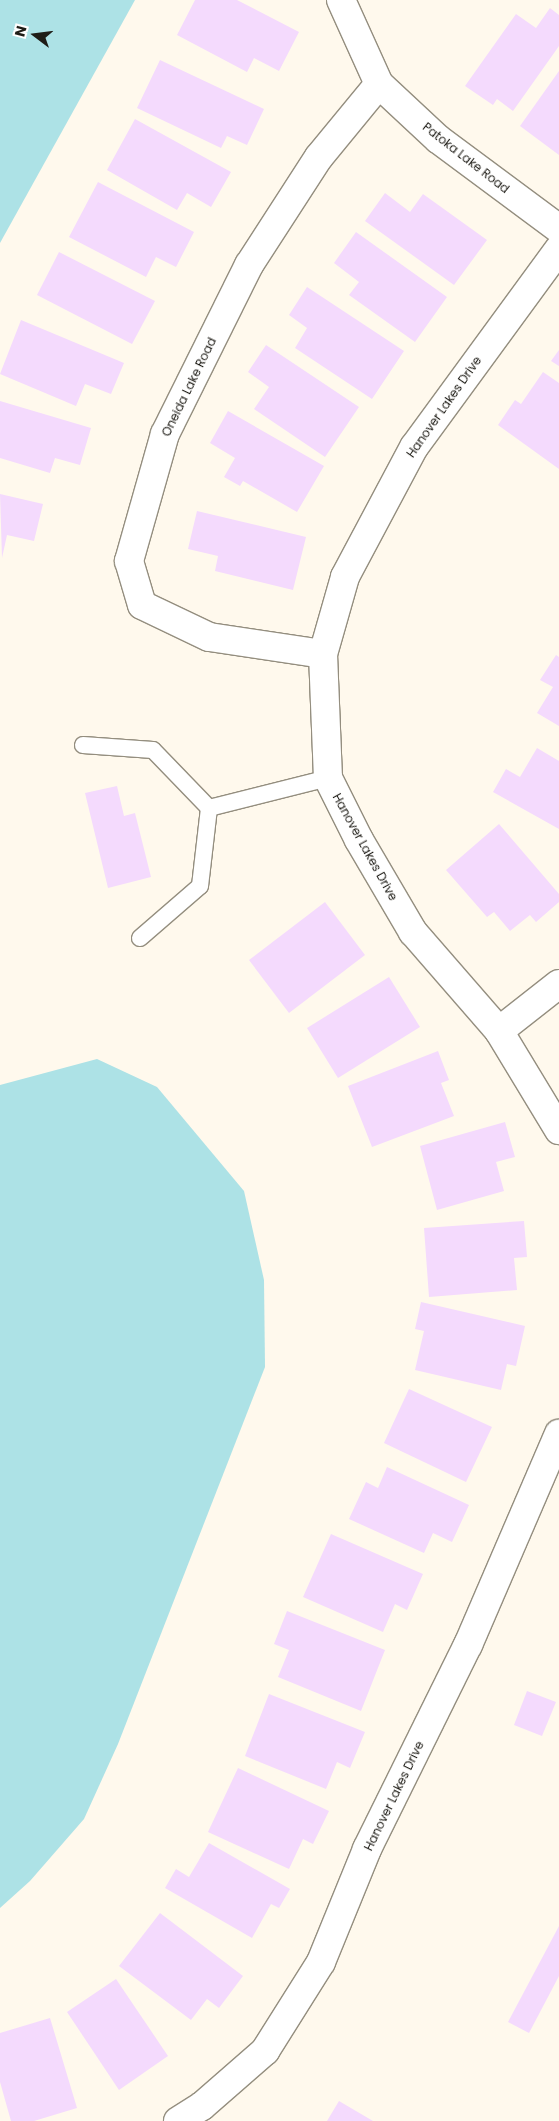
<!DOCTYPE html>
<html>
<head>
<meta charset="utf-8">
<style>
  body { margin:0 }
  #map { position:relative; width:559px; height:2121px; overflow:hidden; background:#fff9ed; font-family:Poppins,sans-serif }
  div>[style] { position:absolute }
  .water>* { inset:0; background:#ade2e6 }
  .building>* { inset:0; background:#f4dafd }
  .roads { filter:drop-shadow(1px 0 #948e7f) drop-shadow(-1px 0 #948e7f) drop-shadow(0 1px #948e7f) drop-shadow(0 -1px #948e7f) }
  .service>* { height:16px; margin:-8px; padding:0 8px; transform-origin:8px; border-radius:8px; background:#fff }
  .minor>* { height:28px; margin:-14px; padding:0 14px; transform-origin:14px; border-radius:14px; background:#fff }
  span { translate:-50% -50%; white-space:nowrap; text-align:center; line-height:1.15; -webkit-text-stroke:4px #fff; paint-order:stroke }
  .street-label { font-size:12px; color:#1f1d17 }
  .north { position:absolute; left:10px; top:10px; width:50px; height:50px; -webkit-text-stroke:4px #fff; paint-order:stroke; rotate:285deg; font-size:14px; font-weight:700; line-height:20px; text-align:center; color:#1f1d17 }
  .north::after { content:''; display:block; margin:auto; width:18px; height:22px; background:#1f1d17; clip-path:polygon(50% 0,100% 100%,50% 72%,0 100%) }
</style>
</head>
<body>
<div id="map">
  <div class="water">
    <i style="clip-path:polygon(0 0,135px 0,0 243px)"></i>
    <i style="clip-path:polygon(97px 1059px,157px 1087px,244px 1191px,264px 1280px,265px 1367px,118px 1744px,84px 1819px,30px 1881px,0 1908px,0 1085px)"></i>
  </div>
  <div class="building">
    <i style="clip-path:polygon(195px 0,237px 0,299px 32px,279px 71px,254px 58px,247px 72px,177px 35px)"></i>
    <i style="clip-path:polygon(550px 8px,559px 15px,559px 46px,513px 111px,497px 99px,493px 105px,465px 86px,516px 14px,536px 28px)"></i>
    <i style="clip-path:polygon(160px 60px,264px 109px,247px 145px,227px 136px,221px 148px,137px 108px)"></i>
    <i style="clip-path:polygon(559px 71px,559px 155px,520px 126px)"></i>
    <i style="clip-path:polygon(135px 119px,231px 172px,211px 207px,187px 193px,177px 210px,107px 170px)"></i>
    <i style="clip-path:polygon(98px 182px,194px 232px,176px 267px,156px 257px,146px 277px,69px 237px)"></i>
    <i style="clip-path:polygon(385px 193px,410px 212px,423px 194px,487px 240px,454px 285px,365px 221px)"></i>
    <i style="clip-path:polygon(356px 232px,447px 297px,415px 342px,349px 295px,359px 282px,334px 263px)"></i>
    <i style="clip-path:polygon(59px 252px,155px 301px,132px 344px,37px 295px)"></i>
    <i style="clip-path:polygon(307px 287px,404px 351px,372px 399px,295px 348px,307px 328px,289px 315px)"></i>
    <i style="clip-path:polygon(21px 320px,124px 363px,111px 394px,85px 384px,76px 406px,0 374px)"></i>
    <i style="clip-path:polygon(266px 345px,359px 407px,325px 457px,254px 409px,269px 387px,248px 372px)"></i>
    <i style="clip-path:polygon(559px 350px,559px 366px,551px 361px)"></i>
    <i style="clip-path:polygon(543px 372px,559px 383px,559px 469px,498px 425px,515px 400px,521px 404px)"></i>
    <i style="clip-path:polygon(0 401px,91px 428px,80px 465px,55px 458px,50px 473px,0 458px)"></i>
    <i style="clip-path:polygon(228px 411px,324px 466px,297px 512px,243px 481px,240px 486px,224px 477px,235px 458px,210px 443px)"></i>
    <i style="clip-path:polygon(0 494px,43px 504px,34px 541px,7px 535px,2px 558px)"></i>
    <i style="clip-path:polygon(197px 511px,306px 537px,293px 590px,215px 571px,218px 556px,188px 549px)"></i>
    <i style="clip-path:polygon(556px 655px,559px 657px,559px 726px,537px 713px,553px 687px,540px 680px)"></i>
    <i style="clip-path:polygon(537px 748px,559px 761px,559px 829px,493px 792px,506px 769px,520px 777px)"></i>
    <i style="clip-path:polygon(117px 786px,124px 816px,135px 813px,151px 877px,108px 888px,85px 793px)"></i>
    <i style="clip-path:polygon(499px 824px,559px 894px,559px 902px,536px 922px,530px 915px,510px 931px,494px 912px,487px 917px,446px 870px)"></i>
    <i style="clip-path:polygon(325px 902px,365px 955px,289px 1013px,249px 960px)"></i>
    <i style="clip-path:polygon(389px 977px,420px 1027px,338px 1078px,307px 1028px)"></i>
    <i style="clip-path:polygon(438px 1051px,449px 1080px,441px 1083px,454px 1116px,372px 1147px,348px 1086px)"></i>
    <i style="clip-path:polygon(505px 1122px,515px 1157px,496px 1162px,504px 1191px,437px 1210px,420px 1146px)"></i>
    <i style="clip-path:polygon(524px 1221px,527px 1257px,514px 1258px,517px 1290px,429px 1297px,424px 1228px)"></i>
    <i style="clip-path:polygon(421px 1302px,525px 1326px,516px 1366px,507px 1364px,501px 1390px,415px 1370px,424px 1331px,415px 1329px)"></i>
    <i style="clip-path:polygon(409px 1389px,492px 1427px,466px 1482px,384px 1443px)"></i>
    <i style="clip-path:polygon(387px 1467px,469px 1505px,452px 1542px,433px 1533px,424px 1553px,349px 1519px,366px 1482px,378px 1488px)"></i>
    <i style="clip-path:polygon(331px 1534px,423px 1574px,407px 1610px,395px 1604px,383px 1632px,303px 1597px)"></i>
    <i style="clip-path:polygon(287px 1611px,385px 1650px,361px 1711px,278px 1677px,289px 1650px,274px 1644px)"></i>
    <i style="clip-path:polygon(527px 1691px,556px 1702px,542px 1736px,514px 1725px)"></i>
    <i style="clip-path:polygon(269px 1694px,365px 1732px,350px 1768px,337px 1762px,326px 1789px,245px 1756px)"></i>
    <i style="clip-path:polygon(238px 1768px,329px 1811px,313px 1844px,303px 1839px,289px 1869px,208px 1832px)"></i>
    <i style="clip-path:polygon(209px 1843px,290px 1889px,279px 1908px,271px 1904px,252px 1938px,165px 1888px,176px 1869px,189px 1877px)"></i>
    <i style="clip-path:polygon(160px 1913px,243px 1976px,219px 2008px,207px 1999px,191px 2020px,119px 1966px)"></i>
    <i style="clip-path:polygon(559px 1926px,559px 1976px,529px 2033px,508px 2022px)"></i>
    <i style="clip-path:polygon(116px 1979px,168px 2056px,119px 2090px,67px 2012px)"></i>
    <i style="clip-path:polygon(50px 2018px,77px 2108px,34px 2121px,11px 2121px,0 2082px,0 2033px)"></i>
    <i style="clip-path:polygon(339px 2101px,373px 2121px,327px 2121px)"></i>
  </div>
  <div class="roads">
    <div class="service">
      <i style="left:83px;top:745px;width:70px;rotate:4.1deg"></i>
      <i style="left:153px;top:750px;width:81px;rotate:46deg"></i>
      <i style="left:209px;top:808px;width:123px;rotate:-14.1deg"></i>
      <i style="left:140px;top:938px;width:79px;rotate:-40.9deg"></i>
      <i style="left:200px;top:886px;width:79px;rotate:-83.4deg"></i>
    </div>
    <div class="minor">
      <i style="left:341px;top:0;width:92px;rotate:65.7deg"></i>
      <i style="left:379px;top:84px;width:81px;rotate:43deg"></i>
      <i style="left:438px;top:139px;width:151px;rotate:36.6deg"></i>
      <i style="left:559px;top:249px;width:245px;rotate:126.2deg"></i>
      <i style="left:414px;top:447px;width:147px;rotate:118deg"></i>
      <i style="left:345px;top:577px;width:80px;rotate:105.9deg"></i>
      <i style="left:323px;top:654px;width:124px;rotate:87.7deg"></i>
      <i style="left:328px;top:778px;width:69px;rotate:63.4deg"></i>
      <i style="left:359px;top:840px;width:107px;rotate:59.6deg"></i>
      <i style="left:413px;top:932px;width:131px;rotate:49deg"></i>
      <i style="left:499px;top:1031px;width:116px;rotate:58.8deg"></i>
      <i style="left:323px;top:654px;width:115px;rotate:-171.5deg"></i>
      <i style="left:209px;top:637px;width:74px;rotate:-154.5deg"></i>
      <i style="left:142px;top:605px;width:46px;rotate:-106.5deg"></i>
      <i style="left:129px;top:561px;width:132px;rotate:-74.2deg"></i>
      <i style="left:165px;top:434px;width:189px;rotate:-63.6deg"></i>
      <i style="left:249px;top:265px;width:129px;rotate:-57.1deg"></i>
      <i style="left:319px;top:157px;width:94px;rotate:-50.6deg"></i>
      <i style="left:499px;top:1031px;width:76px;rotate:-38.1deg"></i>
      <i style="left:178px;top:2121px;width:28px;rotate:-32deg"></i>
      <i style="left:202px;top:2106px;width:84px;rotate:-41.1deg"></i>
      <i style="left:265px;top:2051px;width:105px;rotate:-57.8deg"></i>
      <i style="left:321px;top:1962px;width:122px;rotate:-67.8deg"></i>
      <i style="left:367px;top:1849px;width:228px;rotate:-63.7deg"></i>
      <i style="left:468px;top:1645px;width:230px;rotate:-66.7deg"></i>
    </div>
  </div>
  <div class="street-label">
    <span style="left:466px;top:158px;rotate:38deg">Patoka Lake Road</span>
    <span style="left:189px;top:387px;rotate:-64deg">Oneida Lake Road</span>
    <span style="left:444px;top:407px;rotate:-55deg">Hanover Lakes Drive</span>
    <span style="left:365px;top:847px;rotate:61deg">Hanover Lakes Drive</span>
    <span style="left:394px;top:1796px;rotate:-64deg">Hanover Lakes Drive</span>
  </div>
  <div class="north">N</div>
</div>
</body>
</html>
